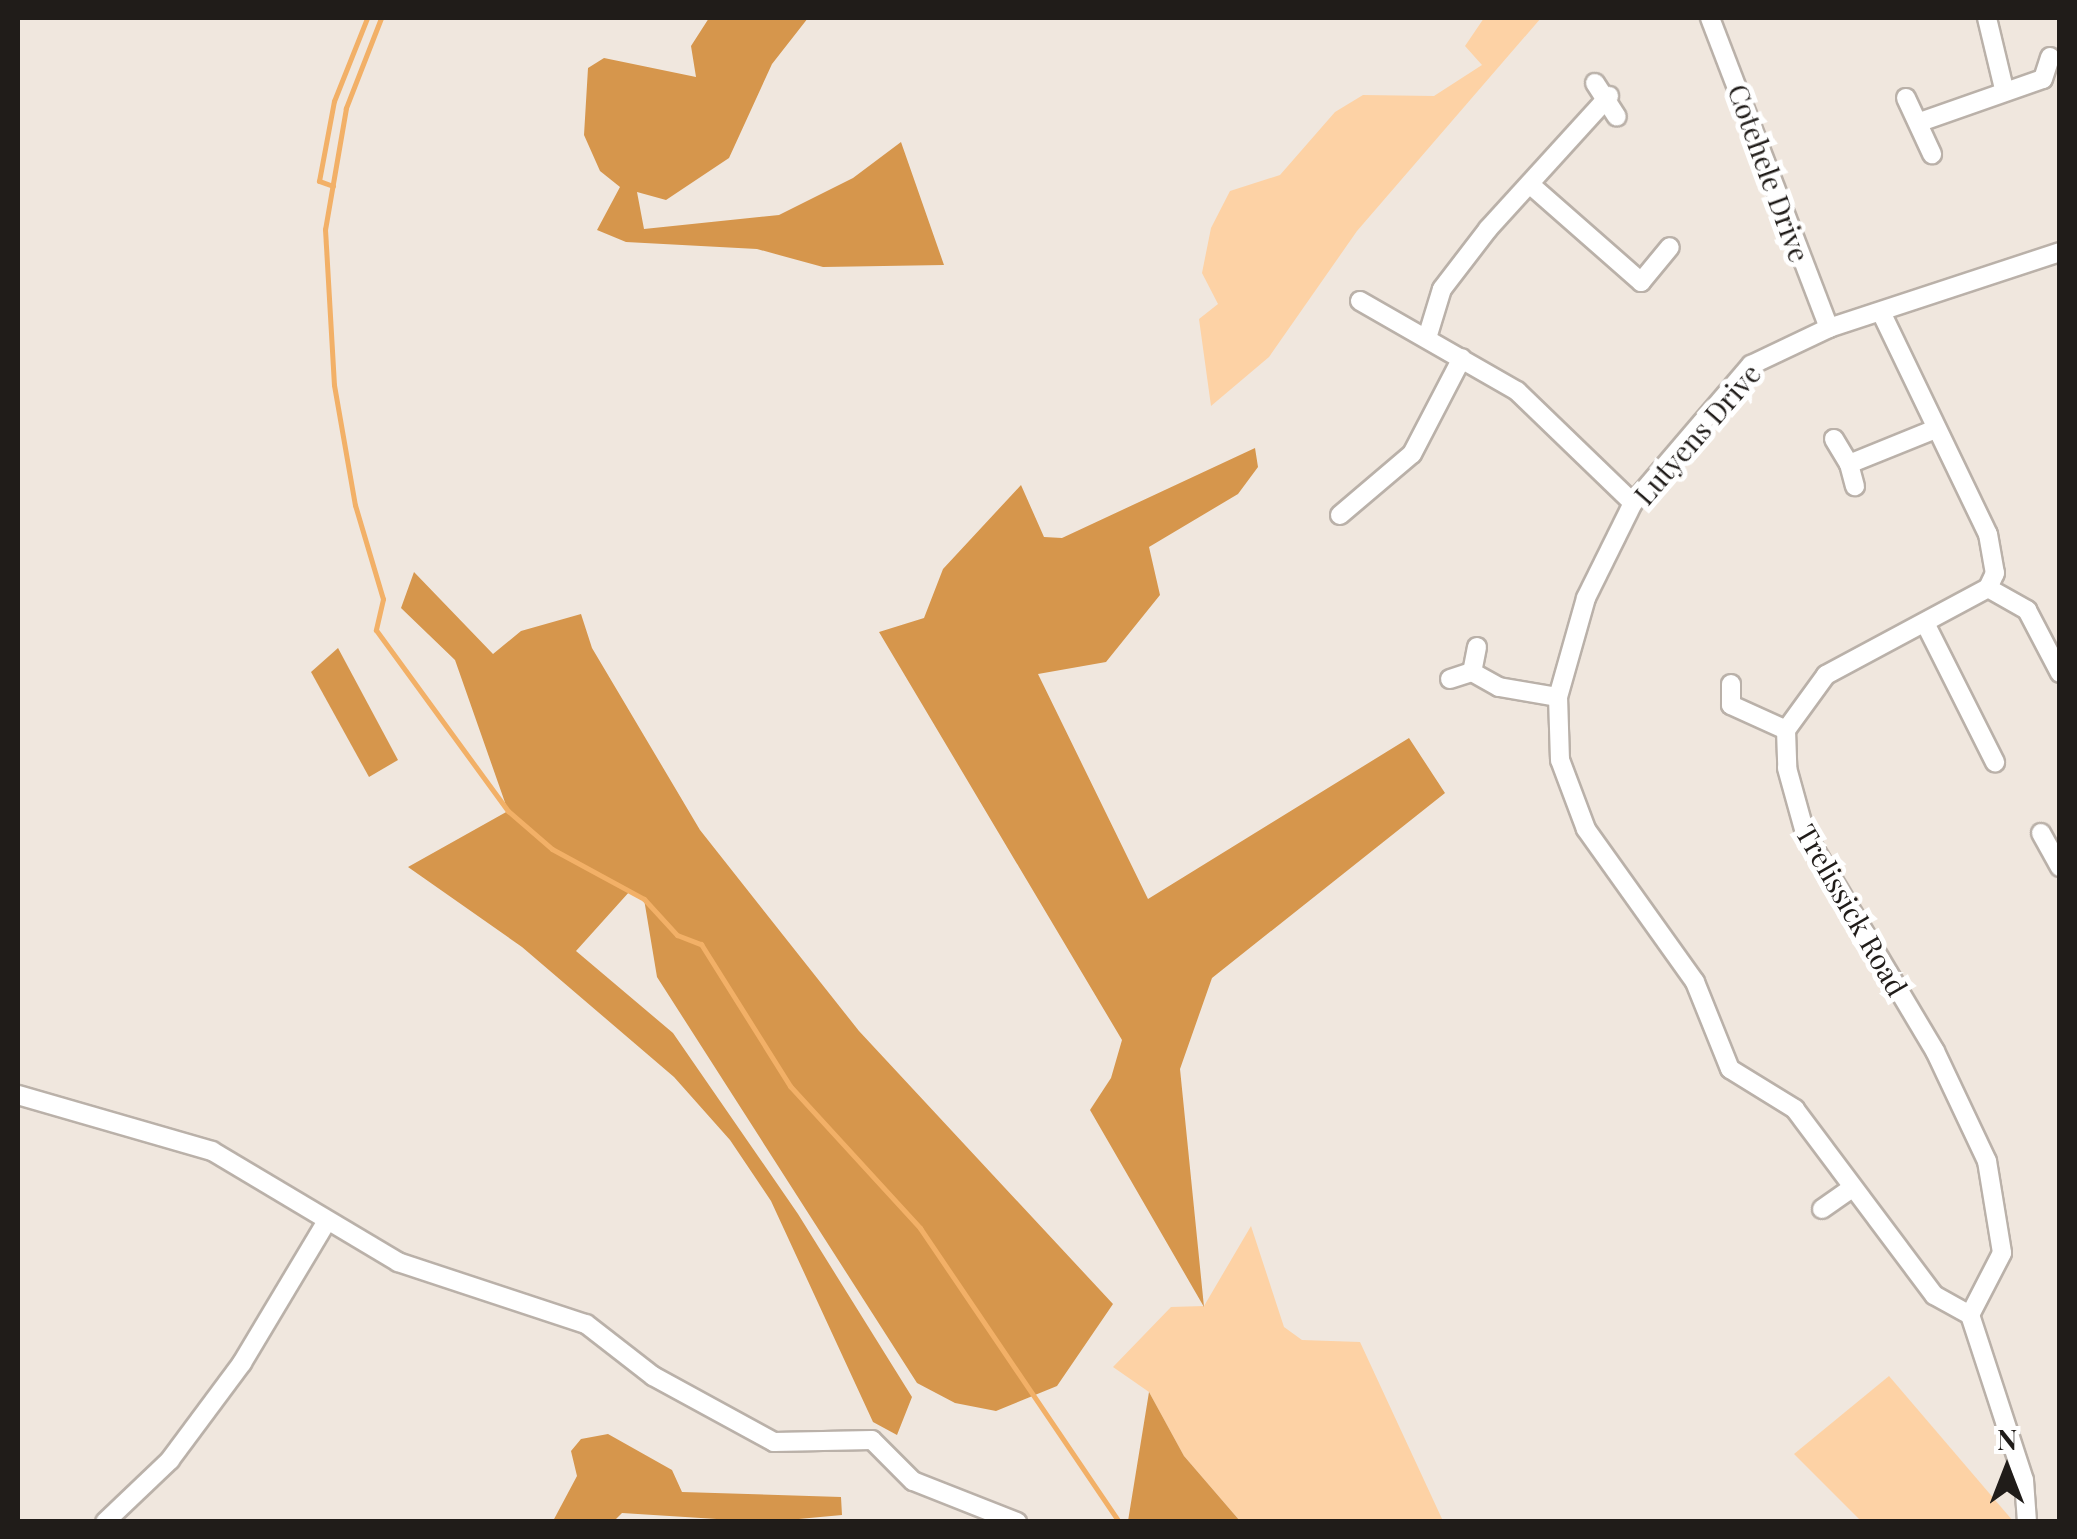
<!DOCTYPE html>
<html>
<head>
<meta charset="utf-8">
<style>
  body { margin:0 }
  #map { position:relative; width:2077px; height:1539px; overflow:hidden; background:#f0e7de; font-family:"Playfair Display",serif }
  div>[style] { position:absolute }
  .green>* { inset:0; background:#fdd2a5 }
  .forest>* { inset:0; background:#d6964c }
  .stream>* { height:5px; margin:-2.5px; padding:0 2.5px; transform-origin:2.5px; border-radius:2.5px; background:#f2b067 }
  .roads { filter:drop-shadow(2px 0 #bab1a9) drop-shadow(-2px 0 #bab1a9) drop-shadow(0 2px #bab1a9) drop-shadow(0 -2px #bab1a9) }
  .minor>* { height:18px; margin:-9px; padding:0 9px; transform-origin:9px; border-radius:9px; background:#fff }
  span { translate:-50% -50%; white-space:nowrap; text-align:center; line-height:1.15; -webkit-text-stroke:10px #fff; paint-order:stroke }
  .street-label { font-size:28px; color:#201c19 }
  .frame { position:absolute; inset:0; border:20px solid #201c19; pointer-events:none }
  .north { position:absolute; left:1957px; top:1419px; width:100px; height:100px; -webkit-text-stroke:8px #fff; paint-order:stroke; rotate:0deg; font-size:28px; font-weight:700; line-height:40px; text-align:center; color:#201c19 }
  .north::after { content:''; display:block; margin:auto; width:35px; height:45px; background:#201c19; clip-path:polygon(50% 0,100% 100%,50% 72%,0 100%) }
</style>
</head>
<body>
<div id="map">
  <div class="green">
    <i style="clip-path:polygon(1484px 18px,1541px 18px,1357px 231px,1269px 357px,1211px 406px,1199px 319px,1218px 304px,1202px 273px,1211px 228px,1230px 191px,1280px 175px,1335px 112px,1363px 95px,1434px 96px,1482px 65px,1465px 46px)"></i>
    <i style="clip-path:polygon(1251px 1226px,1284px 1327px,1302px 1340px,1360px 1342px,1443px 1521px,1240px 1521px,1184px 1456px,1149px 1392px,1113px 1367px,1171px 1307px,1204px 1306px)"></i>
    <i style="clip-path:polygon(1889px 1376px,2013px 1521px,1861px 1521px,1794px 1454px)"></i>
  </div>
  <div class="forest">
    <i style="clip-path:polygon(709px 18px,808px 18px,772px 64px,729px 158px,666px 200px,637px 192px,644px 229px,779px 215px,853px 178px,901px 142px,944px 265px,823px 267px,757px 249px,626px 242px,597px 230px,620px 187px,600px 171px,584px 135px,588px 68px,604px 58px,696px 77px,691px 46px)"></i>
    <i style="clip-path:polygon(1255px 448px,1258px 467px,1238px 494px,1149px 547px,1160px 595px,1106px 662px,1038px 674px,1148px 899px,1409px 738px,1445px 793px,1212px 978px,1180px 1069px,1204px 1307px,1090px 1110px,1111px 1078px,1122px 1040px,879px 632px,924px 618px,943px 569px,1021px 485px,1044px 537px,1062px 538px)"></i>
    <i style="clip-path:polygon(414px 572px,493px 654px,521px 631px,581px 614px,592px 648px,700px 830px,859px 1031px,1113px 1304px,1057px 1386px,996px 1411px,955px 1403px,917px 1383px,657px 977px,644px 899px,630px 891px,576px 951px,673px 1033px,798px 1214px,912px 1397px,897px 1435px,873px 1422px,771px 1201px,730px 1140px,674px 1077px,522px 947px,408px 867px,508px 811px,455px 660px,401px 608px)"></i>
    <i style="clip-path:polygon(338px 648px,398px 760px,369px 777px,311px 672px)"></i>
    <i style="clip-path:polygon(1149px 1392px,1184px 1456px,1240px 1521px,1128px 1521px)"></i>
    <i style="clip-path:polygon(608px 1434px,672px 1470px,682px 1492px,841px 1497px,842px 1515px,766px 1522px,622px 1513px,614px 1521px,553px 1521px,577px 1476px,571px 1451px,581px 1439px)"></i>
  </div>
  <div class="stream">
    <i style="left:381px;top:18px;width:97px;rotate:111.3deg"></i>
    <i style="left:346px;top:108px;width:123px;rotate:99.8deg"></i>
    <i style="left:325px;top:229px;width:156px;rotate:86.7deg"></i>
    <i style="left:334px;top:385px;width:122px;rotate:80.1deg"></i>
    <i style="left:355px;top:505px;width:98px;rotate:73.4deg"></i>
    <i style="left:383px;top:599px;width:32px;rotate:103deg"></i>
    <i style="left:376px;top:630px;width:224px;rotate:53.9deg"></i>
    <i style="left:508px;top:811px;width:58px;rotate:40.8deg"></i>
    <i style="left:552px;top:849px;width:105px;rotate:28.5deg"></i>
    <i style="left:644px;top:899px;width:49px;rotate:47.5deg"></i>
    <i style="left:677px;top:935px;width:26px;rotate:21deg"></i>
    <i style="left:701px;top:944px;width:168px;rotate:57.9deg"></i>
    <i style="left:790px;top:1086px;width:193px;rotate:47.5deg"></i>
    <i style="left:920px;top:1228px;width:355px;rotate:55.9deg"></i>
    <i style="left:333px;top:186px;width:15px;rotate:-160deg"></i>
    <i style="left:319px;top:181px;width:81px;rotate:-79.4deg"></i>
    <i style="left:334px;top:101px;width:89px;rotate:-68.3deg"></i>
  </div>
  <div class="roads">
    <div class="minor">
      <i style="left:1710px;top:18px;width:332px;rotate:69deg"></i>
      <i style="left:1987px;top:18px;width:73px;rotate:76.5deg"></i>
      <i style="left:1595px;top:83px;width:40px;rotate:57.1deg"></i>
      <i style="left:1906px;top:98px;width:62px;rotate:65.1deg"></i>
      <i style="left:1920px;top:122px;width:130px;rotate:-19.3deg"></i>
      <i style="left:2043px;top:79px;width:23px;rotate:-72deg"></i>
      <i style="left:1533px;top:187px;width:144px;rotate:41.3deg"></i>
      <i style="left:1641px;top:282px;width:45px;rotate:-50.4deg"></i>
      <i style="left:1360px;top:301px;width:181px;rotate:29.8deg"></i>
      <i style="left:1517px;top:391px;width:161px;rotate:44deg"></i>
      <i style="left:1881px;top:312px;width:246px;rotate:64.3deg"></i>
      <i style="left:1988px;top:534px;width:40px;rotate:80deg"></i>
      <i style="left:1995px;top:573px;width:17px;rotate:115deg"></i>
      <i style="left:1988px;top:588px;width:184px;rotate:151.8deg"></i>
      <i style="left:1826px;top:675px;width:68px;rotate:126deg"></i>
      <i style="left:1786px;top:730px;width:38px;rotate:88deg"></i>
      <i style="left:1787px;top:768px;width:67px;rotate:74.5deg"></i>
      <i style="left:1805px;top:833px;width:254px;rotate:59.2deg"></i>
      <i style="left:1935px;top:1051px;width:122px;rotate:64.7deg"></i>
      <i style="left:1987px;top:1161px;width:93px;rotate:80.7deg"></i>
      <i style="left:2002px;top:1253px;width:70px;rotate:117.3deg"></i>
      <i style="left:1427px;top:338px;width:51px;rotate:-73deg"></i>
      <i style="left:1442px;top:289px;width:76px;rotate:-52.5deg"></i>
      <i style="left:1488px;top:229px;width:180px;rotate:-47.7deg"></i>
      <i style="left:1834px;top:439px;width:29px;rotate:59deg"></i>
      <i style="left:1849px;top:464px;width:91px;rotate:-22deg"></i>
      <i style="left:1849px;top:464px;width:23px;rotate:75deg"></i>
      <i style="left:1340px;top:515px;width:94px;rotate:-40.3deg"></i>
      <i style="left:1412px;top:454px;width:108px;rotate:-62.5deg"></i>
      <i style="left:1988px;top:588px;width:45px;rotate:29.4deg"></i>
      <i style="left:2027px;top:610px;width:71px;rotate:62.4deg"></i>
      <i style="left:1925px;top:623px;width:156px;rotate:63.3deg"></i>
      <i style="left:1477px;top:647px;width:25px;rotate:101deg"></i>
      <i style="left:1472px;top:672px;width:31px;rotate:29deg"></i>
      <i style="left:1499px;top:687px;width:60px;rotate:9.6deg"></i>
      <i style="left:1450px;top:679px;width:23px;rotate:-18deg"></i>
      <i style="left:1731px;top:684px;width:21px;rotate:90deg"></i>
      <i style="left:1731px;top:705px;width:60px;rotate:24.4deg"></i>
      <i style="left:2041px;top:833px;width:39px;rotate:61deg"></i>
      <i style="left:18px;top:1095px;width:202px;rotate:16.1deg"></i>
      <i style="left:212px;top:1151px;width:217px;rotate:30.8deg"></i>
      <i style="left:398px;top:1262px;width:198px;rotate:18.3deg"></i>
      <i style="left:586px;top:1324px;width:85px;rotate:37.8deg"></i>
      <i style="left:653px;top:1376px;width:138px;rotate:28.6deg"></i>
      <i style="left:774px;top:1442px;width:98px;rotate:-1.2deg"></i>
      <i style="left:872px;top:1440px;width:58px;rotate:45deg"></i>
      <i style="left:913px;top:1481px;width:112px;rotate:21.5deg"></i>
      <i style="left:1822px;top:1209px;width:37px;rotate:-35deg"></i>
      <i style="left:105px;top:1522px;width:90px;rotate:-43.6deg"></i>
      <i style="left:170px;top:1460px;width:121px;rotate:-53.4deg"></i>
      <i style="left:242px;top:1363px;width:165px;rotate:-59.1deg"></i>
      <i style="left:2027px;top:1522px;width:42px;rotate:-94.1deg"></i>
      <i style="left:2024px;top:1480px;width:174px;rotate:-108.1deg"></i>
      <i style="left:1970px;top:1315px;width:41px;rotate:-150.9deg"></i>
      <i style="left:1934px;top:1295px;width:232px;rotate:-126.8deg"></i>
      <i style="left:1795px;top:1109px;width:76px;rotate:-148.4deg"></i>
      <i style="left:1730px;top:1069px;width:94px;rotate:-111.9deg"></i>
      <i style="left:1695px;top:982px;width:188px;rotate:-125.5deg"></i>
      <i style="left:1586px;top:829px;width:74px;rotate:-110.6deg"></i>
      <i style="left:1560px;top:760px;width:63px;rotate:-91.8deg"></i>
      <i style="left:1558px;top:697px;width:103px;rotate:-74.2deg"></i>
      <i style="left:1586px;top:598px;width:106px;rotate:-63.7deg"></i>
      <i style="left:1633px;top:503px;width:182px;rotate:-49.5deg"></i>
      <i style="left:1751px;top:365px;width:86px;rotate:-25.4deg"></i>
      <i style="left:1829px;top:328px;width:243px;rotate:-18.2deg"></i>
    </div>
  </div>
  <div class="street-label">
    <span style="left:1769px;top:173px;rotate:70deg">Cotehele Drive</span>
    <span style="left:1697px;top:434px;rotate:-49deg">Lutyens Drive</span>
    <span style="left:1852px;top:910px;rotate:60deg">Trelissick Road</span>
  </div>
  <div class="frame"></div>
  <div class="north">N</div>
</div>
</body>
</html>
